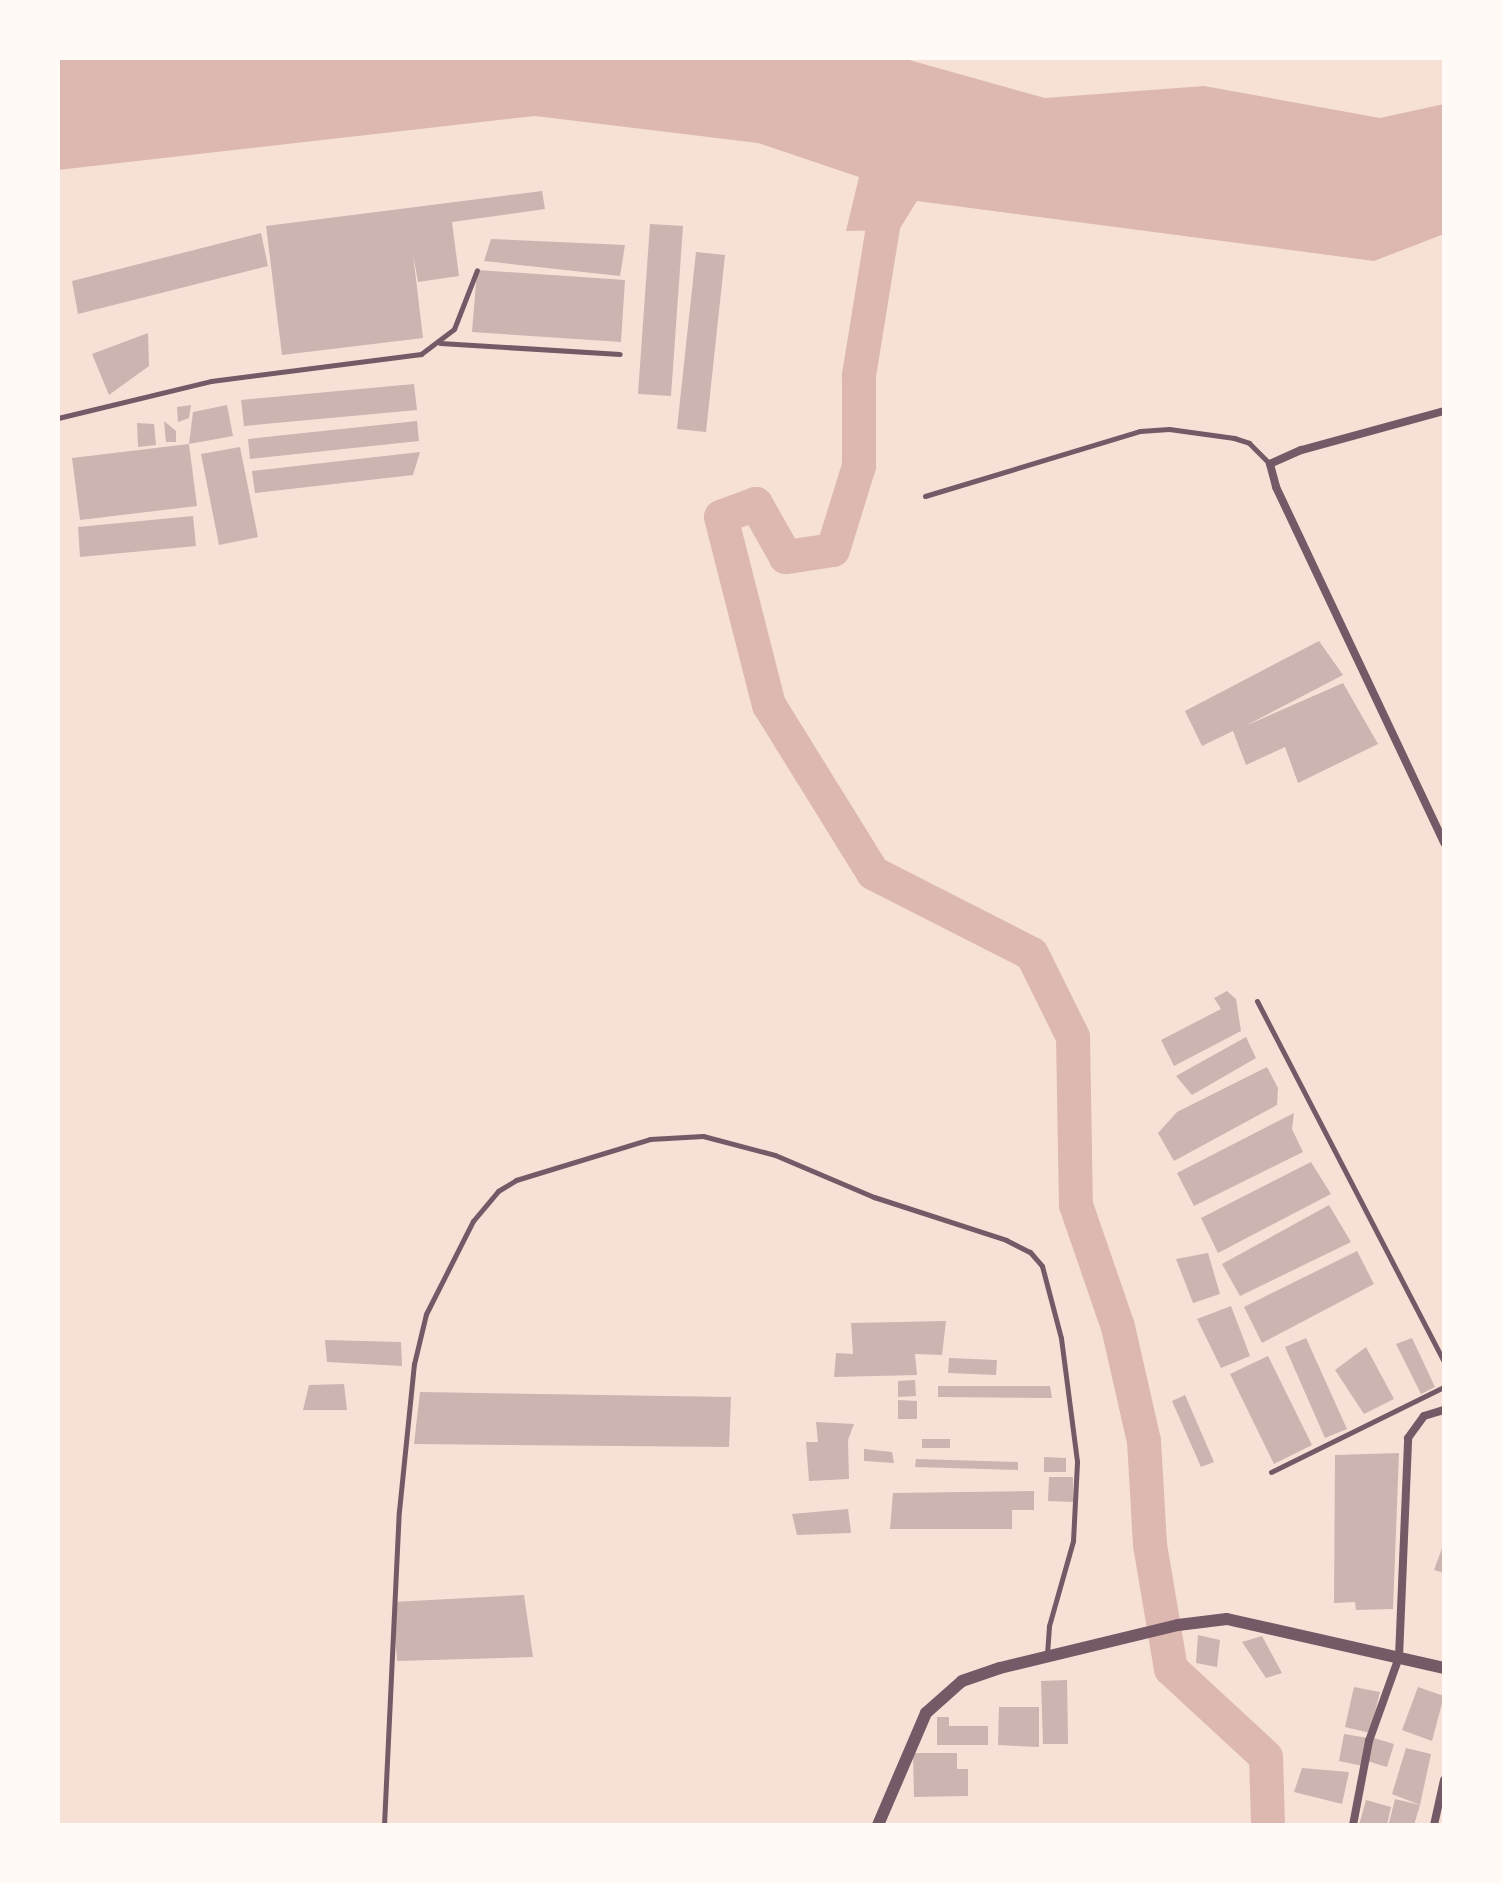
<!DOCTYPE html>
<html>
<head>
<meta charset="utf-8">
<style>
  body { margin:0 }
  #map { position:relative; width:1502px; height:1883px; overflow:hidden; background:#f7e1d7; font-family:"Asap Condensed",sans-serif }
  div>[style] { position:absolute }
  .water>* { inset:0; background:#dcb8b0 }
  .river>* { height:34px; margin:-17px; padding:0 17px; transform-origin:17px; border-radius:17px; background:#dcb8b0 }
  .building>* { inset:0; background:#ccb4b1 }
  .service>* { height:5px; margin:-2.5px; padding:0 2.5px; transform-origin:2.5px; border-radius:2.5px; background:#755966 }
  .minor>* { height:8px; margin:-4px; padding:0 4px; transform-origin:4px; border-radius:4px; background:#755966 }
  .tertiary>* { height:12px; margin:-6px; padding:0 6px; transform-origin:6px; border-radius:6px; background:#755966 }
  span { translate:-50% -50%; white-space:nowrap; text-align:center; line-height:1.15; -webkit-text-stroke:6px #fffaf5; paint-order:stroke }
  .frame { position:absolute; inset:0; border:60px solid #fffaf5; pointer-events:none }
</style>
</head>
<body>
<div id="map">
  <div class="water">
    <i style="clip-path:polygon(58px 58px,902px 58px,1045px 98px,1204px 86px,1380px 118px,1444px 104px,1444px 234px,1374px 261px,917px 201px,899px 230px,846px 231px,859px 177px,758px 143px,535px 116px,58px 170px)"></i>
  </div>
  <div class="river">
    <i style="left:897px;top:185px;width:38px;rotate:110deg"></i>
    <i style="left:884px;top:221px;width:157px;rotate:99.2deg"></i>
    <i style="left:859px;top:376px;width:90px;rotate:90deg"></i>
    <i style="left:859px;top:466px;width:88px;rotate:107.2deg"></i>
    <i style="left:833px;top:550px;width:48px;rotate:171.5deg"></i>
    <i style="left:786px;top:557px;width:61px;rotate:-119.5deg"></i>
    <i style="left:756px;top:504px;width:37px;rotate:160deg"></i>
    <i style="left:721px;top:517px;width:194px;rotate:75.7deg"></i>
    <i style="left:769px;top:705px;width:198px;rotate:58.2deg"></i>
    <i style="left:873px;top:873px;width:178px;rotate:27deg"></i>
    <i style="left:1032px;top:954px;width:93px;rotate:63.7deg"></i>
    <i style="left:1073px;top:1037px;width:168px;rotate:89deg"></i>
    <i style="left:1076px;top:1205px;width:129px;rotate:71deg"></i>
    <i style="left:1118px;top:1327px;width:117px;rotate:77.2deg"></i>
    <i style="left:1144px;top:1441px;width:104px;rotate:86.7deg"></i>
    <i style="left:1150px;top:1545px;width:126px;rotate:80.4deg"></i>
    <i style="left:1171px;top:1669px;width:129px;rotate:42.8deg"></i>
    <i style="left:1266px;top:1757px;width:68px;rotate:88.3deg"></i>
  </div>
  <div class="building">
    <i style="clip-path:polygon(542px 191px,545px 209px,452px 222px,459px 276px,418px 282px,413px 254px,423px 338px,282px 355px,266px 226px)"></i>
    <i style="clip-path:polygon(650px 224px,683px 226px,671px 396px,638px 394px)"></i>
    <i style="clip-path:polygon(261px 233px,268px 266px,78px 314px,72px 281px)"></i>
    <i style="clip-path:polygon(491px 239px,625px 245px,620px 276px,484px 261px)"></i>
    <i style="clip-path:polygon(696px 252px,725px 255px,706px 432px,677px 429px)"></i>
    <i style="clip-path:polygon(477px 270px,625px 280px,621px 342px,472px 332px)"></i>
    <i style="clip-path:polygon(148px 333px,149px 366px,109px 395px,92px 354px)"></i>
    <i style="clip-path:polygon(414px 384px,417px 410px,244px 426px,241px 400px)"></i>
    <i style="clip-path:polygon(191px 405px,189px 418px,178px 422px,177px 407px)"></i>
    <i style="clip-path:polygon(227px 405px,233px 436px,189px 444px,193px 412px)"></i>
    <i style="clip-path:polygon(164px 421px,176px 431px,176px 442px,166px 442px)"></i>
    <i style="clip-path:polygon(417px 421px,419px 441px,250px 459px,248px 439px)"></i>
    <i style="clip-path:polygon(137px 423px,154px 424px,156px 445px,138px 447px)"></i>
    <i style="clip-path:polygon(189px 444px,197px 506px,80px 520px,72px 458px)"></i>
    <i style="clip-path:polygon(240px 447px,258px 537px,219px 545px,201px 454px)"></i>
    <i style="clip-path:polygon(420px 452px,413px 475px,255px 493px,252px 471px)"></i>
    <i style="clip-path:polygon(193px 516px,196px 546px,80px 557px,78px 527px)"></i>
    <i style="clip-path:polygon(1319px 641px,1343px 675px,1245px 726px,1343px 683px,1378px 744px,1298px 783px,1285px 747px,1246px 765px,1233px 731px,1202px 746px,1185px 711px)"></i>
    <i style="clip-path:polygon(1227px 991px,1236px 999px,1241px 1031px,1174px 1066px,1161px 1040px,1221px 1009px,1214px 998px)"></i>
    <i style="clip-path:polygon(1246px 1037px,1256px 1058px,1192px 1095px,1176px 1076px)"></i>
    <i style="clip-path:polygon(1267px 1067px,1278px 1088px,1277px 1105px,1174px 1161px,1158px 1133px,1177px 1112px)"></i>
    <i style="clip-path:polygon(1294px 1113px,1292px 1129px,1303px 1152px,1194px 1206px,1177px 1173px)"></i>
    <i style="clip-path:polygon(1311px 1162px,1331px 1194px,1218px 1253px,1201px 1218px)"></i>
    <i style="clip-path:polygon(1329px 1205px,1351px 1242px,1240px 1296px,1222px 1264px)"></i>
    <i style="clip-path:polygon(1357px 1251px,1374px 1284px,1262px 1343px,1244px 1307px)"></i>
    <i style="clip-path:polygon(1208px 1253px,1220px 1294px,1193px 1303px,1176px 1259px)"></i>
    <i style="clip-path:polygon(1231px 1306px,1250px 1356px,1221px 1368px,1197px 1319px)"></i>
    <i style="clip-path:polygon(946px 1321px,942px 1355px,915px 1354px,917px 1375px,834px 1377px,836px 1353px,853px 1354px,851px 1323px)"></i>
    <i style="clip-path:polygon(1306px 1338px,1347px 1429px,1325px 1438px,1285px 1347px)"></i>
    <i style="clip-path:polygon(1412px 1338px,1435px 1387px,1421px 1394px,1396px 1344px)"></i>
    <i style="clip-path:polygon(325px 1340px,401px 1342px,402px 1366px,327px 1362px)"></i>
    <i style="clip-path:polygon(1366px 1347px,1394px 1399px,1364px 1414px,1335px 1370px)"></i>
    <i style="clip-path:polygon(1268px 1356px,1312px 1445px,1274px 1464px,1230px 1374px)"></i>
    <i style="clip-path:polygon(949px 1358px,997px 1360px,996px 1375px,948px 1373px)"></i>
    <i style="clip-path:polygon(915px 1380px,916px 1396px,898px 1397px,898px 1381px)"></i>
    <i style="clip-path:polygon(344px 1384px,347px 1410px,303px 1410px,309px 1385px)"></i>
    <i style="clip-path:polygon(938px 1386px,1050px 1386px,1052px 1398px,938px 1397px)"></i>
    <i style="clip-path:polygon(420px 1392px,731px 1397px,729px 1447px,414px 1444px)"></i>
    <i style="clip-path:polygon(1185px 1395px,1214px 1462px,1201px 1467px,1172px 1401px)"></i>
    <i style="clip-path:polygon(898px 1400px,917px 1401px,917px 1419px,898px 1419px)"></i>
    <i style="clip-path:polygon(816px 1422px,854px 1424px,848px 1440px,849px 1479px,809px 1481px,806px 1442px,818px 1442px)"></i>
    <i style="clip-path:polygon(922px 1439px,950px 1439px,950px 1448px,922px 1448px)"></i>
    <i style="clip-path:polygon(864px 1449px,892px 1452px,894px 1463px,864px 1461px)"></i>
    <i style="clip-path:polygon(1399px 1453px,1393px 1609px,1356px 1610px,1355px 1602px,1334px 1603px,1335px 1455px)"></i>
    <i style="clip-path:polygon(1044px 1457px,1066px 1458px,1066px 1472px,1044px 1472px)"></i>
    <i style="clip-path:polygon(916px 1459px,1018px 1462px,1018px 1470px,915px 1467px)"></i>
    <i style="clip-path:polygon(1049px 1477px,1073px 1477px,1073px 1502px,1048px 1501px)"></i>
    <i style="clip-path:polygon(1034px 1491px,1034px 1510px,1012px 1510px,1012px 1529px,890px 1529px,893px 1493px)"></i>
    <i style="clip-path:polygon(848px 1509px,851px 1533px,797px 1535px,792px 1514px)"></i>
    <i style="clip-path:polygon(1444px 1543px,1444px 1573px,1434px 1570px)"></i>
    <i style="clip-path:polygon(524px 1595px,533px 1657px,397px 1661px,393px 1602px)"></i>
    <i style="clip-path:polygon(1198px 1635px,1220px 1640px,1217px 1667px,1196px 1663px)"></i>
    <i style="clip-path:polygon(1262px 1636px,1282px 1673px,1266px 1678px,1242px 1642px)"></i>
    <i style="clip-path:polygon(1067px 1680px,1068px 1744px,1043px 1744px,1041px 1681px)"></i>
    <i style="clip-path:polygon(1354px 1687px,1380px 1692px,1370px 1733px,1345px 1727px)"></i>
    <i style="clip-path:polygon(1418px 1687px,1444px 1696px,1432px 1741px,1402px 1730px)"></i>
    <i style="clip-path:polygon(999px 1707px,1039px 1707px,1039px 1747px,998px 1745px)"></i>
    <i style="clip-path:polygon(937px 1717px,949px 1717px,949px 1726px,988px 1726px,988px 1745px,937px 1745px)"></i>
    <i style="clip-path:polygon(1344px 1734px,1368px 1738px,1363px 1766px,1339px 1761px)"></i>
    <i style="clip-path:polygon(1374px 1738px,1394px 1744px,1387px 1767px,1367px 1761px)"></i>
    <i style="clip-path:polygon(1406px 1748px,1431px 1754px,1420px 1805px,1392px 1794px)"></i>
    <i style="clip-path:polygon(913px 1753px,957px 1753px,957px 1769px,968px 1769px,968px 1796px,914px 1797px)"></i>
    <i style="clip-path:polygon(1302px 1768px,1349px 1772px,1342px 1804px,1294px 1792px)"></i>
    <i style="clip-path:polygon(1395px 1799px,1420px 1805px,1414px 1825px,1389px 1823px)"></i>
    <i style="clip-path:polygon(1366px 1800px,1391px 1807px,1387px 1825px,1359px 1825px)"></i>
  </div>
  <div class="service">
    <i style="left:440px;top:343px;width:180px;rotate:3.5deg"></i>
    <i style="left:58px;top:418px;width:157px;rotate:-13.6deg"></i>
    <i style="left:211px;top:381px;width:212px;rotate:-7.3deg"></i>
    <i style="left:421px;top:354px;width:41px;rotate:-37.1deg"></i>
    <i style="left:454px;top:329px;width:63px;rotate:-68.7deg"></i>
    <i style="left:925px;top:496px;width:225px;rotate:-16.8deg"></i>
    <i style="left:1140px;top:431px;width:29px;rotate:-4deg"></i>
    <i style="left:1169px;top:429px;width:66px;rotate:7.9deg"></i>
    <i style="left:1234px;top:438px;width:16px;rotate:18deg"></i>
    <i style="left:1249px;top:443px;width:30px;rotate:45deg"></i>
    <i style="left:1257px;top:1001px;width:406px;rotate:62.6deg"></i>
    <i style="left:1271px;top:1472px;width:193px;rotate:-26.2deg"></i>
    <i style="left:384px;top:1825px;width:314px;rotate:-87.3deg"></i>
    <i style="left:399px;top:1511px;width:148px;rotate:-84.2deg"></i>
    <i style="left:414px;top:1364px;width:51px;rotate:-76.5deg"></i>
    <i style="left:426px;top:1314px;width:104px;rotate:-63.2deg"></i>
    <i style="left:473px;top:1221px;width:39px;rotate:-50deg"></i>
    <i style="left:498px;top:1191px;width:21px;rotate:-31deg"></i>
    <i style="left:516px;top:1180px;width:140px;rotate:-17deg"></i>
    <i style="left:650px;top:1139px;width:53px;rotate:-3.2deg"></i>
    <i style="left:703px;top:1136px;width:74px;rotate:14.8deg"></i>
    <i style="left:775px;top:1155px;width:108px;rotate:23deg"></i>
    <i style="left:874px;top:1197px;width:139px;rotate:18deg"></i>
    <i style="left:1006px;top:1240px;width:27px;rotate:27deg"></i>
    <i style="left:1030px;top:1252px;width:18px;rotate:49deg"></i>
    <i style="left:1042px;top:1266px;width:74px;rotate:75.2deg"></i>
    <i style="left:1061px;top:1338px;width:125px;rotate:82.6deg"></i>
    <i style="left:1077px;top:1462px;width:79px;rotate:92.9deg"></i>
    <i style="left:1073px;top:1541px;width:88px;rotate:105.8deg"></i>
    <i style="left:1049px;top:1626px;width:31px;rotate:94deg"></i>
  </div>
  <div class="minor">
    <i style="left:1444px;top:411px;width:148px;rotate:164.7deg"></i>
    <i style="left:1301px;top:450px;width:34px;rotate:156deg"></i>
    <i style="left:1270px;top:464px;width:24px;rotate:75deg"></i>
    <i style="left:1276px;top:487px;width:394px;rotate:64.7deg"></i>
    <i style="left:1353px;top:1825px;width:86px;rotate:-79.2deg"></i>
    <i style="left:1369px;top:1741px;width:89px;rotate:-70.3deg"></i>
    <i style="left:1399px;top:1657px;width:219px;rotate:-87.6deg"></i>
    <i style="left:1408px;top:1438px;width:27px;rotate:-54deg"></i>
    <i style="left:1424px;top:1416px;width:21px;rotate:-17deg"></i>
    <i style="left:1434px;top:1825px;width:46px;rotate:-77.5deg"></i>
  </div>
  <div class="tertiary">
    <i style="left:878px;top:1825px;width:122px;rotate:-66.8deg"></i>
    <i style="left:926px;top:1713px;width:48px;rotate:-41.6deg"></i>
    <i style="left:962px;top:1681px;width:40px;rotate:-18.9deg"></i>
    <i style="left:1000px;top:1668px;width:183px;rotate:-13.6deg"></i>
    <i style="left:1178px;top:1625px;width:49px;rotate:-7deg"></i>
    <i style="left:1227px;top:1619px;width:222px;rotate:12.7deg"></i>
  </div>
  <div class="frame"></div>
</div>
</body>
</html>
